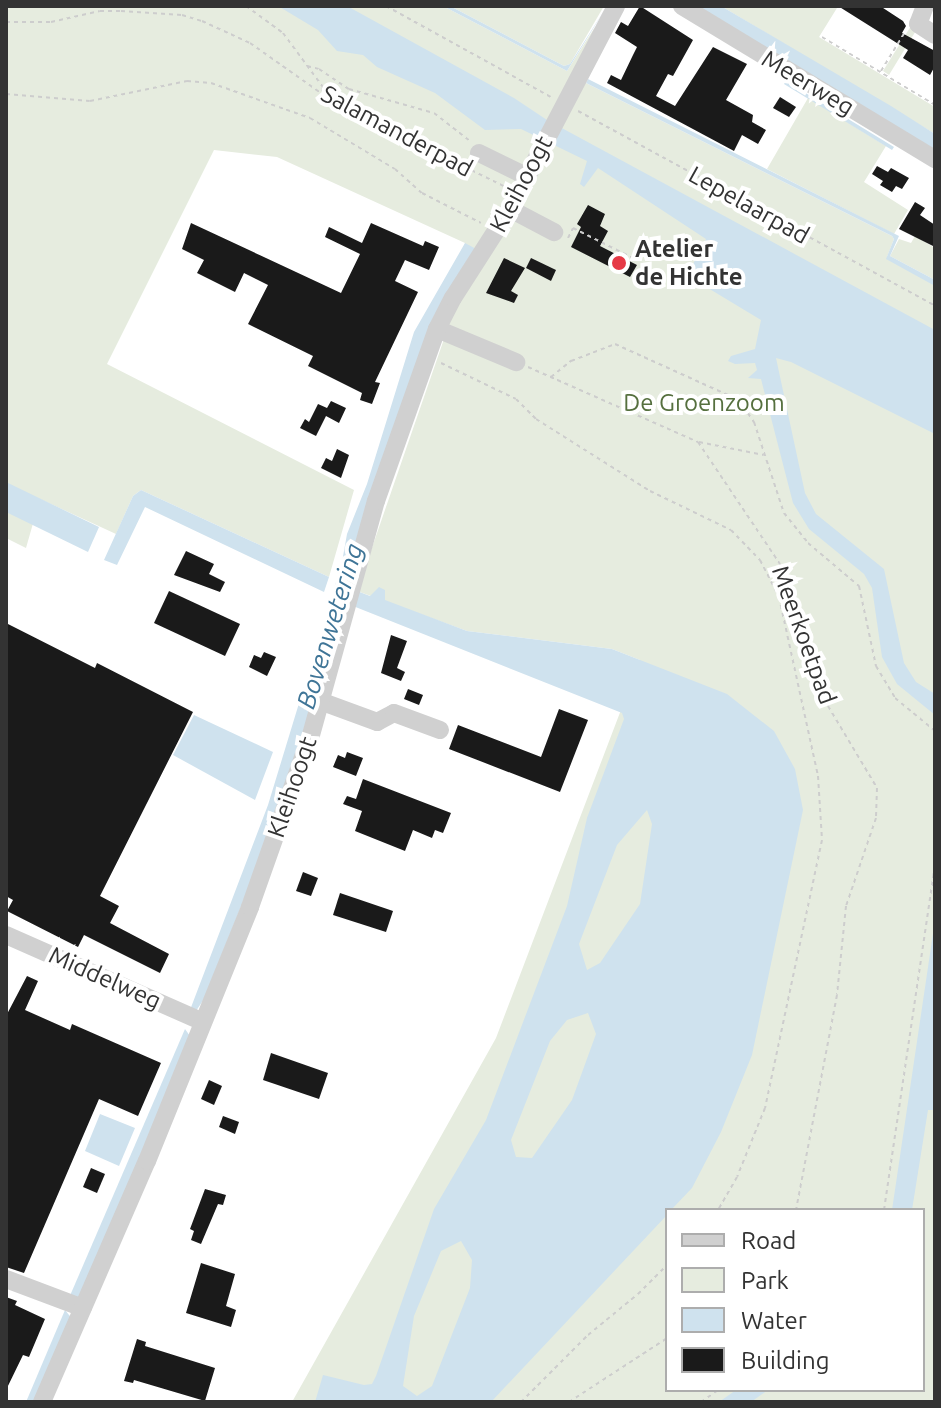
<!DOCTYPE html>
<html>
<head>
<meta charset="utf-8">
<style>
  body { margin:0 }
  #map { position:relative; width:941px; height:1408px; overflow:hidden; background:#fff; font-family:Ubuntu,sans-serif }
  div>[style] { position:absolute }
  .green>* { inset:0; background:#e6ecdf }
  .water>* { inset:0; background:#cfe2ee }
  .building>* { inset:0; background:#1a1a1a }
  .path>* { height:2px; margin-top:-1px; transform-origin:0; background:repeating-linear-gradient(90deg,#cdcdcd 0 4px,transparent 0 8px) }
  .minor>* { height:18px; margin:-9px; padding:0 9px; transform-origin:9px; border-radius:9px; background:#d0d0d0 }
  .dots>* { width:22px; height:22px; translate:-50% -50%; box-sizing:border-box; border:4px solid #fff; border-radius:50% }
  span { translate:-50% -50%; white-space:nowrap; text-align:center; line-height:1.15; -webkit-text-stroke:8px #fff; paint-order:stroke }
  .street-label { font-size:24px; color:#333 }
  .poi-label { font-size:24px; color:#333; font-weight:700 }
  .left { translate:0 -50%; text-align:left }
  .park-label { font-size:24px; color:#56703f }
  .water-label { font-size:26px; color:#3f7597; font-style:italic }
  .frame { position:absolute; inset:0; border:8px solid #333; pointer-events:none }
  .legend { position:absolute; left:665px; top:1208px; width:260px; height:184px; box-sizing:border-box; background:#fff; border:2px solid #adadad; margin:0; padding:10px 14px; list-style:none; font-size:24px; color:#333 }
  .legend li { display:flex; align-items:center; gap:16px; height:40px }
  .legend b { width:40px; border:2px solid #adadad }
</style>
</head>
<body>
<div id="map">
  <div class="green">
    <i style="clip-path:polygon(evenodd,6px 6px,443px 6px,567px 71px,595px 27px,583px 76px,586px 83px,892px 236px,894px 239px,887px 257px,935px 283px,935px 1402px,292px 1402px,496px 1038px,640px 660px,612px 649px,467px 631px,357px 591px,444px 339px,465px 243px,277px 157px,214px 150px,107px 364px,354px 490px,329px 577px,141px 490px,133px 496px,116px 534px,40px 499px,26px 548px,6px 538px,6px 6px,667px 1210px,923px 1210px,923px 1390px,667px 1390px,667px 1210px)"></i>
    <i style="clip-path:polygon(450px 6px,604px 6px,570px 64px,564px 66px)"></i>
    <i style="clip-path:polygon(721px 6px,837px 8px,819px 37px,935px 107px,935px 134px)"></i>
    <i style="clip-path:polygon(911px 26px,917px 29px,889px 75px,883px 71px)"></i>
    <i style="clip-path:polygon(808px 98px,886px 146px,864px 182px,908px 210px,894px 234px,767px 169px)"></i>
    <i style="clip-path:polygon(915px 236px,935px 248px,935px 280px,890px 256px,899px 239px,911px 243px)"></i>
  </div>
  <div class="water">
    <i style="clip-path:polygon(278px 6px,347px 6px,514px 98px,547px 120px,935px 330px,935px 434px,791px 362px,776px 358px,805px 493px,816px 514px,884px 569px,904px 663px,916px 682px,935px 694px,935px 715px,897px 684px,882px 657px,872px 588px,864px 574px,809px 529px,793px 503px,761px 379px,748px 378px,757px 370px,755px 363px,735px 364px,728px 361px,731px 356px,755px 349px,761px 320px,693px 279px,689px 272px,706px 239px,598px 168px,584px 187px,580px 184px,587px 161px,521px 129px,485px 130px,435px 93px,377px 67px,363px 55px,337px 51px,318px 30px)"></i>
    <i style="clip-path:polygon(443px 6px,450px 6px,564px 66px,570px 64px,607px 6px,567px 71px)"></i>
    <i style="clip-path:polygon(695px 6px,721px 6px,891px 106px,935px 134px,935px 150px)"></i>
    <i style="clip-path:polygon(588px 79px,899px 236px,890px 256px,935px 280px,935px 286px,886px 259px,894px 239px,892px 236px,586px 83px)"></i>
    <i style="clip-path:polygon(786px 81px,894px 147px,892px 150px,784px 84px)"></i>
    <i style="clip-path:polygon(465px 243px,478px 250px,448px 296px,298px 764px,204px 999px,196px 1011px,190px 1010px,268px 805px,342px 562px,347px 534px,367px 484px,414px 332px)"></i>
    <i style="clip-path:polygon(6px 482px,99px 527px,88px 552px,6px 512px)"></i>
    <i style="clip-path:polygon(141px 490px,329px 577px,324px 592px,145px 507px,117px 565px,104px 560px,133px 496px)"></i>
    <i style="clip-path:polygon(evenodd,379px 587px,385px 590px,385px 600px,467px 631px,612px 649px,727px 694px,774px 731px,795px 769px,803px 810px,752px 1055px,721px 1132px,692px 1188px,671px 1210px,667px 1210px,667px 1215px,491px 1402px,315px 1402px,323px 1375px,364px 1385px,372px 1384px,376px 1376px,434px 1209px,486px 1120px,567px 906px,587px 818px,624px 719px,622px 713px,353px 606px,357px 591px,370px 596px,379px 587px,647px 810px,652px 824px,640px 904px,600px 963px,587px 970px,579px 944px,617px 845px,647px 810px,379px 587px,588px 1013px,596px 1034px,572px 1100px,532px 1158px,516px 1157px,511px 1140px,550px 1041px,567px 1020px,588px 1013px,379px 587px,461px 1241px,472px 1260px,470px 1288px,432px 1386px,417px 1396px,403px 1386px,414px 1316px,441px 1251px,461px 1241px)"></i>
    <i style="clip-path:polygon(194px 715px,273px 752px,255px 800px,173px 755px)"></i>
    <i style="clip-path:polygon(935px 920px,935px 1110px,928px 1110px,912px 1210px,892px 1210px)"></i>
    <i style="clip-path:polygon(185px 1029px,190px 1036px,81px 1303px,69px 1298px)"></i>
    <i style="clip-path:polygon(100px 1114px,135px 1128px,119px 1166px,85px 1151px)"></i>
    <i style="clip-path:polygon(65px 1310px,73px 1320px,36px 1402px,26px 1402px)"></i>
    <i style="clip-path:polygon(736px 1390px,768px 1390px,751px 1402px,719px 1402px)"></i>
  </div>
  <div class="building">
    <i style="clip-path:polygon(640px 6px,693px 40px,673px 76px,668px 74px,656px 96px,675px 106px,713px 47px,747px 64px,726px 100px,753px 115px,752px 122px,766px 130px,758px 144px,742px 135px,734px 151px,607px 83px,611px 75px,621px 80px,633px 55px,637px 47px,615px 33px,621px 22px,628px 26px)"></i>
    <i style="clip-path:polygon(838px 6px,880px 6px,903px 21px,906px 26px,902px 33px,935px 51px,935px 66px,930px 75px,903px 58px,908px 50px)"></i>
    <i style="clip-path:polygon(780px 97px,796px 107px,789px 117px,773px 108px)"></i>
    <i style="clip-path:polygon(877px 166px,888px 172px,891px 168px,909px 178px,902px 189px,896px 186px,892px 192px,880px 185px,883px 181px,872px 174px)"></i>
    <i style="clip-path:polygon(915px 202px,925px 208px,920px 215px,935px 225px,935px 247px,899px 229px)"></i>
    <i style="clip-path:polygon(588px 205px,605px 214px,600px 226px,608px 231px,600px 246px,637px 265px,630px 277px,571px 247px,581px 227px,577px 224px)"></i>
    <i style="clip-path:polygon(191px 223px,341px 293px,360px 254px,325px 237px,329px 227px,362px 243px,371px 223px,423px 246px,425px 241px,439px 247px,429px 270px,405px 260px,395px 281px,418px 292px,375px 382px,380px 383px,372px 404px,360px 400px,362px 393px,308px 366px,313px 356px,248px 324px,268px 285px,244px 273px,235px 292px,197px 273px,204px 260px,182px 249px)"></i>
    <i style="clip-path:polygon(504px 258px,525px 268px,511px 291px,518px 295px,514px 303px,486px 293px)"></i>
    <i style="clip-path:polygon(531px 258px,556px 270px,551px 281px,526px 268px)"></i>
    <i style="clip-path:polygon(331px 401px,346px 408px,339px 423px,326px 416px,316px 436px,300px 428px,305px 419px,309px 422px,318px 404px,327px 408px)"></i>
    <i style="clip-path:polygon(337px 449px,349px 455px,341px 478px,321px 468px,326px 458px,332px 461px)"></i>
    <i style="clip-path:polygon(186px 551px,214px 564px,209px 574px,225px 582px,220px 592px,174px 575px)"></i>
    <i style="clip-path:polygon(169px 591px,240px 624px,225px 656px,154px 623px)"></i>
    <i style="clip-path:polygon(6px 623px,95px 668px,97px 663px,193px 712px,100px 896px,119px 906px,110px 923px,169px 954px,160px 973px,84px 935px,78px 947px,7px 911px,13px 900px,6px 896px)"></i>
    <i style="clip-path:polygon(391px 635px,407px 641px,397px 668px,405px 672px,401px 681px,381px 673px)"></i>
    <i style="clip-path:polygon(264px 652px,276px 657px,267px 676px,249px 667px,254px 655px,261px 658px)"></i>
    <i style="clip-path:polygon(408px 689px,423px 695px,419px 705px,404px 699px)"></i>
    <i style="clip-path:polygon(559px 709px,588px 720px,560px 792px,449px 749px,458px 725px,541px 757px)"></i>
    <i style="clip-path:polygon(347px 752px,363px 758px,356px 776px,333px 767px,338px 755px,345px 758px)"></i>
    <i style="clip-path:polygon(363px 779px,451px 813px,443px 833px,435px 830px,432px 838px,413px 830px,405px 851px,355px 831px,362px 811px,343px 804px,347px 796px,356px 799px)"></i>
    <i style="clip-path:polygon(303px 872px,318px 878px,311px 896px,296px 891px)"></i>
    <i style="clip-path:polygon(340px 893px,393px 911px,386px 932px,333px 915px)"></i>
    <i style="clip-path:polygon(27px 976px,38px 981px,25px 1010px,70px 1030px,72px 1024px,161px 1063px,138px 1116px,99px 1099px,24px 1273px,6px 1267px,6px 1016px)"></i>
    <i style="clip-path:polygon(271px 1053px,328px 1073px,319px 1099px,263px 1080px)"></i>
    <i style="clip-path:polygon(209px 1080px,222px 1086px,214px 1105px,201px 1099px)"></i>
    <i style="clip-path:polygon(223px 1116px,239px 1122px,235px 1134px,219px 1127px)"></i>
    <i style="clip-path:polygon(91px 1168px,105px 1174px,97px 1193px,83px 1187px)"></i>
    <i style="clip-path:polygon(205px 1189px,226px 1195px,223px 1205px,218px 1204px,201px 1244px,191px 1240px,194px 1231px,190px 1229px)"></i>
    <i style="clip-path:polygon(201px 1263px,235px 1274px,226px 1306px,236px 1310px,231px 1327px,186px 1313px)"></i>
    <i style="clip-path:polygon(6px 1297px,17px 1301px,15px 1305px,45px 1319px,29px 1357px,23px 1355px,6px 1390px)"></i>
    <i style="clip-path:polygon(137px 1339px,146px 1342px,145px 1346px,215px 1368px,205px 1401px,134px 1380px,133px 1383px,124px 1381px)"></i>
  </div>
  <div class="path">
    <i style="left:246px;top:6px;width:46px;rotate:36.1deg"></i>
    <i style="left:283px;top:33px;width:67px;rotate:53.5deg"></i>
    <i style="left:323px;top:87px;width:5px;rotate:101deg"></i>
    <i style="left:386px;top:6px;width:188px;rotate:28.9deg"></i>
    <i style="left:6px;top:22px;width:45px"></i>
    <i style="left:51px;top:22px;width:50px;rotate:-12.7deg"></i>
    <i style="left:100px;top:11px;width:21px"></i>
    <i style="left:121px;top:11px;width:61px;rotate:3.8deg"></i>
    <i style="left:182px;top:15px;width:21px;rotate:17deg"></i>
    <i style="left:202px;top:21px;width:53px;rotate:24.6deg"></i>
    <i style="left:250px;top:43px;width:104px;rotate:35.2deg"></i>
    <i style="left:335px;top:103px;width:191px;rotate:26.2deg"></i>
    <i style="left:822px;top:37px;width:132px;rotate:31deg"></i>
    <i style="left:307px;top:66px;width:12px;rotate:14deg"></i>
    <i style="left:319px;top:69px;width:36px;rotate:34deg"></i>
    <i style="left:349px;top:89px;width:88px;rotate:15.8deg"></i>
    <i style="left:434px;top:113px;width:46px;rotate:37.9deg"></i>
    <i style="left:881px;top:71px;width:46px;rotate:-58.4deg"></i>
    <i style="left:6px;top:94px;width:84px;rotate:4.8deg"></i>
    <i style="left:90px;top:101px;width:99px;rotate:-11.7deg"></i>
    <i style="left:187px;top:81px;width:24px;rotate:5deg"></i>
    <i style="left:211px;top:83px;width:105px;rotate:19.5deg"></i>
    <i style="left:310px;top:118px;width:99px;rotate:31deg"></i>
    <i style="left:395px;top:169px;width:36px;rotate:42deg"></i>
    <i style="left:422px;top:193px;width:66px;rotate:27deg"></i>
    <i style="left:578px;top:111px;width:407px;rotate:28.6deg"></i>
    <i style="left:568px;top:238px;width:11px;rotate:-63deg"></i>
    <i style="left:573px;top:228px;width:72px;rotate:26.6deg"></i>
    <i style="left:441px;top:363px;width:83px;rotate:25.6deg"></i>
    <i style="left:516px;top:399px;width:28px;rotate:45deg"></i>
    <i style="left:536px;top:419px;width:135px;rotate:32.3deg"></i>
    <i style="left:650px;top:491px;width:90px;rotate:25.7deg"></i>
    <i style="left:731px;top:530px;width:42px;rotate:46deg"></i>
    <i style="left:760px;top:560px;width:42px;rotate:62.8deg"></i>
    <i style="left:779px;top:597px;width:183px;rotate:77.7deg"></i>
    <i style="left:818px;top:776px;width:64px;rotate:86.4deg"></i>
    <i style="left:822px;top:840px;width:274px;rotate:102deg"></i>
    <i style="left:765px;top:1108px;width:74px;rotate:112.1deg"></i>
    <i style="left:737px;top:1177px;width:38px;rotate:120deg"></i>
    <i style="left:528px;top:367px;width:186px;rotate:23.8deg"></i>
    <i style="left:698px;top:442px;width:147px;rotate:56.1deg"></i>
    <i style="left:780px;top:564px;width:61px;rotate:68deg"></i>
    <i style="left:803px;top:621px;width:54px;rotate:76deg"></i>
    <i style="left:816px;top:673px;width:35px;rotate:70deg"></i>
    <i style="left:828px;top:706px;width:96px;rotate:59.1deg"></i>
    <i style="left:877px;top:788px;width:30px;rotate:92deg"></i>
    <i style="left:876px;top:818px;width:93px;rotate:108.8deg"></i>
    <i style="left:846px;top:906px;width:89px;rotate:95.8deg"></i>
    <i style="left:837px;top:995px;width:219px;rotate:100.8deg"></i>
    <i style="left:551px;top:377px;width:26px;rotate:-39deg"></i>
    <i style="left:571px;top:361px;width:47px;rotate:-21.1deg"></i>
    <i style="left:615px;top:344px;width:136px;rotate:24.3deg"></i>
    <i style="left:739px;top:400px;width:27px;rotate:56deg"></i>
    <i style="left:754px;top:422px;width:96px;rotate:71.8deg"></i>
    <i style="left:784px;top:513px;width:38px;rotate:51deg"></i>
    <i style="left:808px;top:543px;width:67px;rotate:40.1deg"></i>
    <i style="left:859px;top:586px;width:82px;rotate:78deg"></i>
    <i style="left:876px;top:666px;width:37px;rotate:59deg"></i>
    <i style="left:895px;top:698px;width:52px;rotate:39.5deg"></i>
    <i style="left:699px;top:442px;width:66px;rotate:11.3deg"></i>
    <i style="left:884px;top:1210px;width:348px;rotate:-81.6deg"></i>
    <i style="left:521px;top:1402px;width:95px;rotate:-45deg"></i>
    <i style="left:588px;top:1335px;width:65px;rotate:-39.4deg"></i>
    <i style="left:638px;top:1294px;width:41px;rotate:-45deg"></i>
    <i style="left:569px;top:1402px;width:117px;rotate:-33.1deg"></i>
    <i style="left:701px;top:1402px;width:21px;rotate:-35deg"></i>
  </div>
  <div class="minor">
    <i style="left:682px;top:6px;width:296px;rotate:31.2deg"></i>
    <i style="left:925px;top:6px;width:19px;rotate:111deg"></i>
    <i style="left:918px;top:24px;width:20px;rotate:33deg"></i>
    <i style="left:479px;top:153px;width:52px;rotate:26.1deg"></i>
    <i style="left:510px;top:209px;width:50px;rotate:27.6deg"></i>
    <i style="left:437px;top:329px;width:86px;rotate:22.7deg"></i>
    <i style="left:320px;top:701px;width:61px;rotate:20.2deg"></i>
    <i style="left:377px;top:722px;width:19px;rotate:-28deg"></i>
    <i style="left:394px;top:713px;width:49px;rotate:20.3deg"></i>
    <i style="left:6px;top:935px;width:215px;rotate:23.8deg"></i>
    <i style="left:6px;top:1279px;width:82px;rotate:20.6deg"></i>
    <i style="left:42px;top:1402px;width:263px;rotate:-66.5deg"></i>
    <i style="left:147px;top:1161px;width:274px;rotate:-67.9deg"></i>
    <i style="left:250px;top:907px;width:182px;rotate:-70.5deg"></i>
    <i style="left:311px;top:735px;width:243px;rotate:-74.5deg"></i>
    <i style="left:376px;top:501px;width:182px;rotate:-70.5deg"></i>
    <i style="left:437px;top:329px;width:35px;rotate:-63deg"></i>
    <i style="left:453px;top:298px;width:106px;rotate:-57.4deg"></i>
    <i style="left:510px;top:209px;width:229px;rotate:-62.4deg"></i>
  </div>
  <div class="dots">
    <i style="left:619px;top:263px;background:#e63946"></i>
  </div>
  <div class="street-label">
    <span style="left:808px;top:83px;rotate:31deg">Meerweg</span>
    <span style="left:397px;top:131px;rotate:28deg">Salamanderpad</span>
    <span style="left:521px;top:184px;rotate:-62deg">Kleihoogt</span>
    <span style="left:749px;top:205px;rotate:29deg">Lepelaarpad</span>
    <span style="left:804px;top:635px;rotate:70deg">Meerkoetpad</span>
    <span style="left:292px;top:787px;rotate:-71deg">Kleihoogt</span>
    <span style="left:105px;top:978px;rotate:24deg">Middelweg</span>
  </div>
  <div class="poi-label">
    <span class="left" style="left:635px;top:263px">Atelier<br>de Hichte</span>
  </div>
  <div class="park-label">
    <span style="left:704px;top:403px">De Groenzoom</span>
  </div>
  <div class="water-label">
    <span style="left:330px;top:626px;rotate:-73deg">Bovenwetering</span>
  </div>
  <div class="frame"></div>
  <ul class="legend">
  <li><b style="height:10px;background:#d0d0d0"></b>Road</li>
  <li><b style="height:22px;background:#e6ecdf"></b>Park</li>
  <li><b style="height:22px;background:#cfe2ee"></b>Water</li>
  <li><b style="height:22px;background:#1a1a1a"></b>Building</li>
  </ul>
</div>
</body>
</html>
